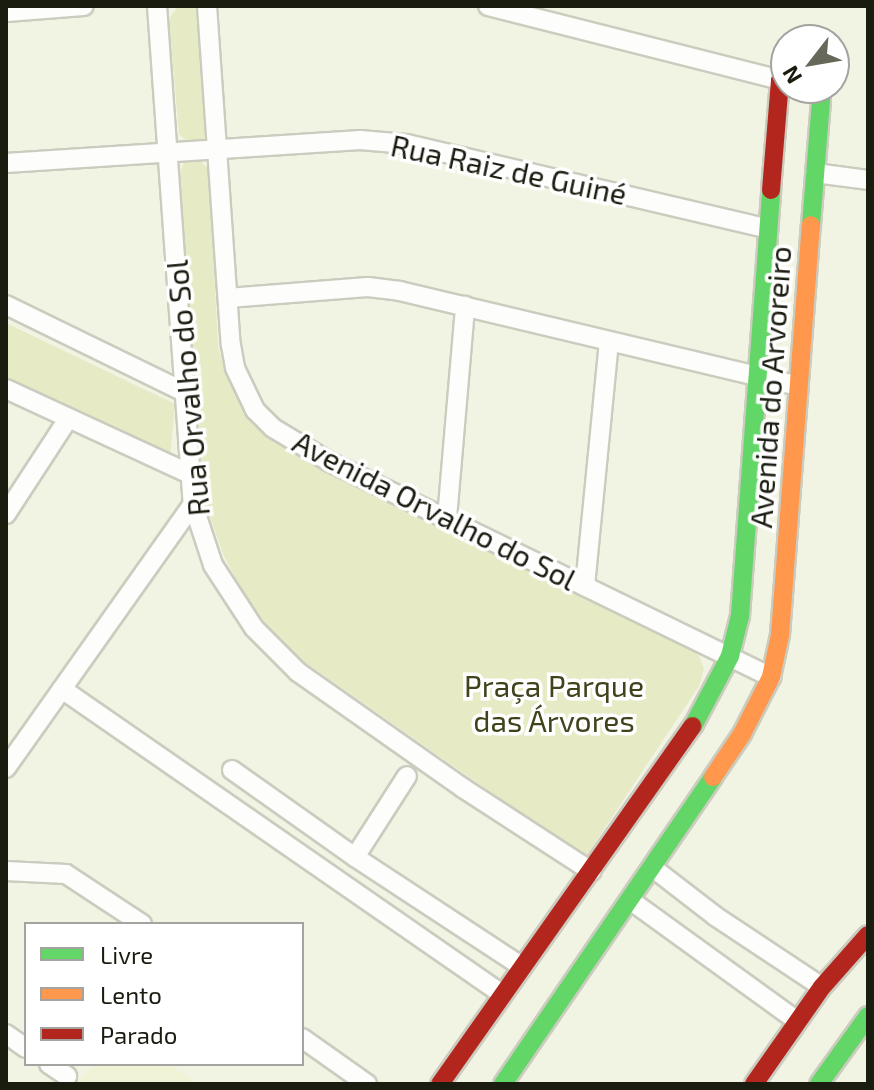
<!DOCTYPE html>
<html>
<head>
<meta charset="utf-8">
<style>
  body { margin:0 }
  #map { position:relative; width:874px; height:1090px; overflow:hidden; background:#f2f4e3; font-family:"Exo 2",sans-serif }
  div>[style] { position:absolute }
  .built>* { inset:0; background:#f0f3d5 }
  .green>* { inset:0; background:#e6ebc5 }
  .roads { filter:drop-shadow(2px 0 #cbccbf) drop-shadow(-2px 0 #cbccbf) drop-shadow(0 2px #cbccbf) drop-shadow(0 -2px #cbccbf) }
  .street>* { height:18px; margin:-9px; padding:0 9px; transform-origin:9px; border-radius:9px; background:#fdfdfb }
  .fast>* { height:18px; margin:-9px; padding:0 9px; transform-origin:9px; border-radius:9px; background:#63d668 }
  .slow>* { height:18px; margin:-9px; padding:0 9px; transform-origin:9px; border-radius:9px; background:#ff974d }
  .jam>* { height:18px; margin:-9px; padding:0 9px; transform-origin:9px; border-radius:9px; background:#b3261e }
  span { translate:-50% -50%; white-space:nowrap; text-align:center; line-height:1.15; -webkit-text-stroke:7px #fff; paint-order:stroke }
  .street-label { font-size:30px; color:#1a1c10 }
  .park-label { font-size:30px; color:#40431c }
  .frame { position:absolute; inset:0; border:8px solid #1a1c10; pointer-events:none }
  .legend { position:absolute; left:24px; top:922px; width:280px; height:144px; box-sizing:border-box; background:#fff; border:2px solid #a3a49f; margin:0; padding:10px 14px; list-style:none; font-size:24px; color:#1a1c10 }
  .legend li { display:flex; align-items:center; gap:16px; height:40px }
  .legend b { width:40px; border:2px solid #a3a49f }
  .north { position:absolute; left:770px; top:24px; width:80px; height:80px; box-sizing:border-box; background:#fff; border:2px solid #a3a49f; border-radius:50%; rotate:239deg; font-size:22px; font-weight:700; line-height:32px; text-align:center; color:#1a1c10 }
  .north::after { content:''; display:block; margin:auto; width:28px; height:36px; background:#66685a; clip-path:polygon(50% 0,100% 100%,50% 72%,0 100%) }
</style>
</head>
<body>
<div id="map">
  <div class="built">
    <i style="clip-path:polygon(96px 1064px,168px 1064px,198px 1084px,74px 1084px)"></i>
  </div>
  <div class="green">
    <i style="clip-path:polygon(178px 6px,193px 6px,199px 12px,209px 137px,205px 141px,188px 142px,179px 134px,169px 19px)"></i>
    <i style="clip-path:polygon(197px 158px,209px 169px,218px 346px,224px 368px,244px 410px,259px 428px,277px 443px,689px 647px,699px 656px,704px 669px,699px 686px,585px 858px,296px 656px,267px 625px,242px 591px,223px 554px,209px 514px,201px 473px,180px 172px,185px 161px)"></i>
    <i style="clip-path:polygon(6px 323px,175px 404px,170px 459px,6px 378px)"></i>
  </div>
  <div class="roads">
    <div class="street">
      <i style="left:157px;top:6px;width:499px;rotate:85.9deg"></i>
      <i style="left:193px;top:504px;width:64px;rotate:71.8deg"></i>
      <i style="left:213px;top:565px;width:75px;rotate:56.9deg"></i>
      <i style="left:254px;top:628px;width:62px;rotate:45deg"></i>
      <i style="left:298px;top:672px;width:202px;rotate:35.1deg"></i>
      <i style="left:463px;top:788px;width:153px;rotate:33deg"></i>
      <i style="left:207px;top:6px;width:340px;rotate:86deg"></i>
      <i style="left:231px;top:345px;width:23px;rotate:80deg"></i>
      <i style="left:235px;top:368px;width:47px;rotate:64.5deg"></i>
      <i style="left:255px;top:410px;width:25px;rotate:45deg"></i>
      <i style="left:273px;top:428px;width:66px;rotate:30.8deg"></i>
      <i style="left:330px;top:462px;width:491px;rotate:26deg"></i>
      <i style="left:488px;top:6px;width:301px;rotate:14.2deg"></i>
      <i style="left:6px;top:12px;width:78px;rotate:-4.4deg"></i>
      <i style="left:6px;top:163px;width:355px;rotate:-3.7deg"></i>
      <i style="left:360px;top:140px;width:47px;rotate:4.9deg"></i>
      <i style="left:407px;top:144px;width:371px;rotate:13.2deg"></i>
      <i style="left:815px;top:173px;width:53px;rotate:7.5deg"></i>
      <i style="left:228px;top:298px;width:140px;rotate:-4.5deg"></i>
      <i style="left:368px;top:287px;width:32px;rotate:7deg"></i>
      <i style="left:400px;top:291px;width:409px;rotate:13.4deg"></i>
      <i style="left:6px;top:305px;width:198px;rotate:26deg"></i>
      <i style="left:6px;top:389px;width:205px;rotate:24.8deg"></i>
      <i style="left:6px;top:514px;width:113px;rotate:-56.9deg"></i>
      <i style="left:447px;top:518px;width:213px;rotate:-85.1deg"></i>
      <i style="left:585px;top:586px;width:245px;rotate:-84.4deg"></i>
      <i style="left:62px;top:689px;width:535px;rotate:34.73deg"></i>
      <i style="left:6px;top:768px;width:324px;rotate:-54.7deg"></i>
      <i style="left:232px;top:770px;width:151px;rotate:35.3deg"></i>
      <i style="left:355px;top:857px;width:199px;rotate:33.3deg"></i>
      <i style="left:355px;top:857px;width:96px;rotate:-57.3deg"></i>
      <i style="left:653px;top:868px;width:78px;rotate:37.7deg"></i>
      <i style="left:715px;top:916px;width:128px;rotate:33.6deg"></i>
      <i style="left:6px;top:871px;width:60px;rotate:2.9deg"></i>
      <i style="left:66px;top:874px;width:91px;rotate:33.3deg"></i>
      <i style="left:630px;top:900px;width:206px;rotate:35.9deg"></i>
      <i style="left:6px;top:1034px;width:24px;rotate:35deg"></i>
      <i style="left:302px;top:1038px;width:80px;rotate:35.3deg"></i>
      <i style="left:49px;top:1064px;width:22px;rotate:34deg"></i>
    </div>
    <div class="fast">
      <i style="left:811px;top:225px;width:125px;rotate:-85.4deg"></i>
      <i style="left:821px;top:100px;width:13px;rotate:-113deg"></i>
      <i style="left:693px;top:726px;width:79px;rotate:-62.1deg"></i>
      <i style="left:730px;top:656px;width:41px;rotate:-76deg"></i>
      <i style="left:740px;top:616px;width:427px;rotate:-85.8deg"></i>
      <i style="left:503px;top:1084px;width:372px;rotate:-55.6deg"></i>
      <i style="left:819px;top:1084px;width:84px;rotate:-54.2deg"></i>
    </div>
    <div class="slow">
      <i style="left:713px;top:777px;width:52px;rotate:-56deg"></i>
      <i style="left:742px;top:734px;width:64px;rotate:-63deg"></i>
      <i style="left:771px;top:677px;width:43px;rotate:-77.9deg"></i>
      <i style="left:780px;top:635px;width:411px;rotate:-85.7deg"></i>
    </div>
    <div class="jam">
      <i style="left:771px;top:190px;width:110px;rotate:-85.3deg"></i>
      <i style="left:780px;top:80px;width:6px;rotate:9deg"></i>
      <i style="left:440px;top:1084px;width:438px;rotate:-54.8deg"></i>
      <i style="left:754px;top:1084px;width:118px;rotate:-55deg"></i>
      <i style="left:822px;top:987px;width:69px;rotate:-48.5deg"></i>
    </div>
  </div>
  <div class="street-label">
    <span style="left:509px;top:169px;rotate:12deg">Rua Raiz de Guiné</span>
    <span style="left:770px;top:387px;rotate:-86deg">Avenida do Arvoreiro</span>
    <span style="left:187px;top:388px;rotate:-95deg">Rua Orvalho do Sol</span>
    <span style="left:435px;top:510px;rotate:27deg">Avenida Orvalho do Sol</span>
  </div>
  <div class="park-label">
    <span style="left:554px;top:702px">Praça Parque<br>das Árvores</span>
  </div>
  <div class="frame"></div>
  <ul class="legend">
  <li><b style="height:10px;background:#63d668"></b>Livre</li>
  <li><b style="height:10px;background:#ff974d"></b>Lento</li>
  <li><b style="height:10px;background:#b3261e"></b>Parado</li>
  </ul>
  <div class="north">N</div>
</div>
</body>
</html>
